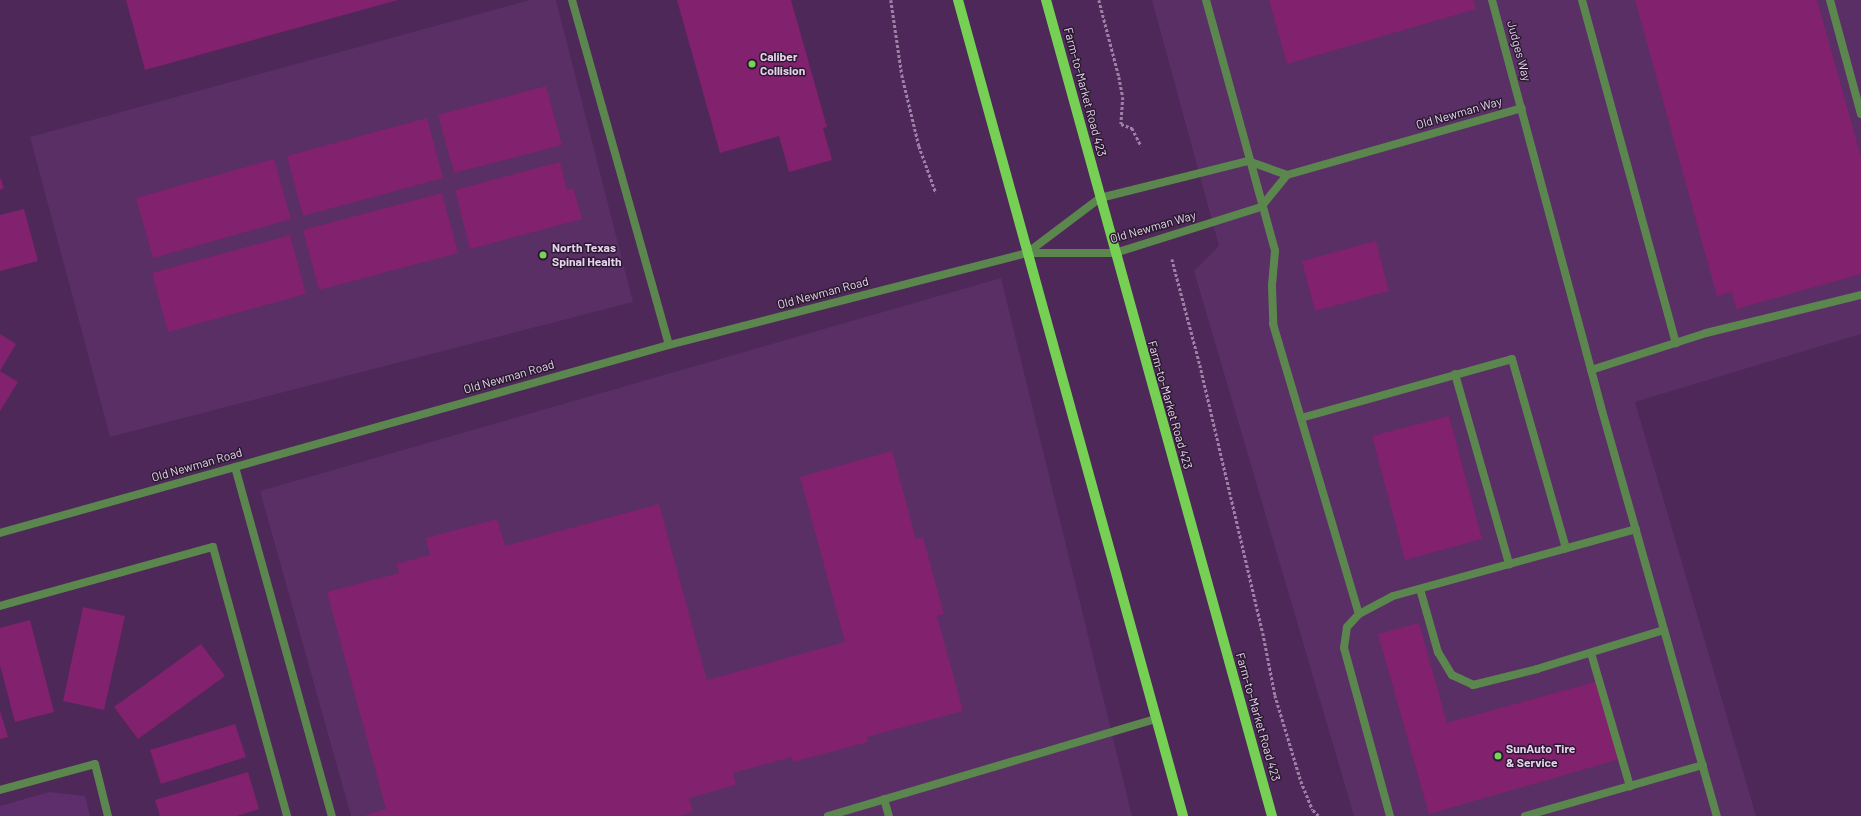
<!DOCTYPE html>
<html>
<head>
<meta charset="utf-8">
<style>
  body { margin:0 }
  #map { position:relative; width:1861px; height:816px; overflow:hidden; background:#4d2858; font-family:Barlow,sans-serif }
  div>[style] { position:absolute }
  .built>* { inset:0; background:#592f65 }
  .green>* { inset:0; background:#5e2d6c }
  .building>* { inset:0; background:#82216d }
  .path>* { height:2.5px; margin-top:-1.25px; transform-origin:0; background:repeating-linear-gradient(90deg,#9e81a7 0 3px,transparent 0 5px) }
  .lane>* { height:8px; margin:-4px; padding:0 4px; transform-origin:4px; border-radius:4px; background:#5b864d }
  .street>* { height:8px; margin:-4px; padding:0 4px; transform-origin:4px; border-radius:4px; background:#5b864d }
  .primary>* { height:10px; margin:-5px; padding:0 5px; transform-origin:5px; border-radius:5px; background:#75d054 }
  .dots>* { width:11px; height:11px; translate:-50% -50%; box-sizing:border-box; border:2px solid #2a1a2f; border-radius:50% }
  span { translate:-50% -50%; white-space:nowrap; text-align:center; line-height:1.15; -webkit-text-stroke:3px #2a1a2f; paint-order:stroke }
  .street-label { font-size:12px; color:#e7d1ee }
  .poi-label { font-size:12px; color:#e7d1ee; font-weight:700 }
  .left { translate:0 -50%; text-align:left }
</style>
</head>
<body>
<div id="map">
  <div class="built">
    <i style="clip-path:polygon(530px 0,556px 0,633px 302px,110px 437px,30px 137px)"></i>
    <i style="clip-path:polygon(1152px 0,1861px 0,1861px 334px,1635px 402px,1756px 816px,1354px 816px,1194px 271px,1219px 246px)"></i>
    <i style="clip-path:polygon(1001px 278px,1132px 816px,351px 816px,260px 491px)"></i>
  </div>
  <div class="green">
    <i style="clip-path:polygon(49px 792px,85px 796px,90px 816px,0 816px,0 806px)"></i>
  </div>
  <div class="building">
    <i style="clip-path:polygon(126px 0,398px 0,145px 70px)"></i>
    <i style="clip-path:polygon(677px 0,791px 0,827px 127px,823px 128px,832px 160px,789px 172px,779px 136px,720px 153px)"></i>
    <i style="clip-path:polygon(1269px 0,1473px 0,1476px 9px,1287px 64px)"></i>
    <i style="clip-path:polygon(1635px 0,1817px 0,1861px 157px,1861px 274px,1736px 309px,1732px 292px,1717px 296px)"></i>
    <i style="clip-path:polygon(546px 86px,562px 145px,454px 173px,438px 115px)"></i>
    <i style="clip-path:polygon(427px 118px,443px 178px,303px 216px,287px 156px)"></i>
    <i style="clip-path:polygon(274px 159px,291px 219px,153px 258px,136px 198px)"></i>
    <i style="clip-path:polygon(560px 162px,567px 190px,573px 188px,582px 219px,470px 249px,455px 190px)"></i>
    <i style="clip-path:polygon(0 177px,4px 188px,0 190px)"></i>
    <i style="clip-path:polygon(442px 193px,458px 253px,319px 290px,303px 230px)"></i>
    <i style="clip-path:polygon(24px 209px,38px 261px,0 271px,0 215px)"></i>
    <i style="clip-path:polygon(290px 235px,306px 294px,168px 332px,152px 273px)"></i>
    <i style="clip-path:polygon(1376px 241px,1389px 291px,1315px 311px,1302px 261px)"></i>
    <i style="clip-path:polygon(0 334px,16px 344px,0 371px,18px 382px,0 411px)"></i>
    <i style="clip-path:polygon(1449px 416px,1482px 539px,1405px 560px,1372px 436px)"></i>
    <i style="clip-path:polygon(892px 451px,916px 539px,923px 537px,944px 614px,937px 616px,963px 711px,867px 737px,868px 742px,793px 762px,792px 757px,733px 773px,736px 785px,689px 798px,693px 812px,680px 816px,363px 816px,386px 809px,327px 592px,399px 573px,396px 564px,430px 555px,426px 538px,497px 519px,505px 546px,659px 504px,707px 680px,845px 642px,800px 477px)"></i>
    <i style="clip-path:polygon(83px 607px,125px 616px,104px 710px,63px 701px)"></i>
    <i style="clip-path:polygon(30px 620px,54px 712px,15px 722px,0 665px,0 628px)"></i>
    <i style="clip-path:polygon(1419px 623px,1447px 723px,1598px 681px,1620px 759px,1429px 814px,1378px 634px)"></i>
    <i style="clip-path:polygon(201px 644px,225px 676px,138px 739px,114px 707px)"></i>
    <i style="clip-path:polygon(0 711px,8px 737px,0 739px)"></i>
    <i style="clip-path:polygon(235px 724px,246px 757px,161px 784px,150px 750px)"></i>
    <i style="clip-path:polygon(248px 772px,259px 809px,237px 816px,160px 816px,155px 800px)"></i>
  </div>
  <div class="path">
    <i style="left:891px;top:0;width:76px;rotate:81.7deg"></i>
    <i style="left:902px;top:75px;width:73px;rotate:76.5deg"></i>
    <i style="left:919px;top:146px;width:50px;rotate:70.1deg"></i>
    <i style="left:1099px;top:0;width:80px;rotate:75.4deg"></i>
    <i style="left:1119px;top:77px;width:20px;rotate:79deg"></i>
    <i style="left:1123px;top:97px;width:27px;rotate:94deg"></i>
    <i style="left:1121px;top:124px;width:12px;rotate:20deg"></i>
    <i style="left:1132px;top:128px;width:20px;rotate:63deg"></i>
    <i style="left:1172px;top:259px;width:110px;rotate:75.2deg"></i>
    <i style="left:1200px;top:365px;width:275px;rotate:76.8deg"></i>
    <i style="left:1263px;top:633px;width:63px;rotate:79deg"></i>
    <i style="left:1275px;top:695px;width:90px;rotate:73.2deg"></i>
    <i style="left:1301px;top:781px;width:31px;rotate:68deg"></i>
    <i style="left:1313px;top:810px;width:8px;rotate:45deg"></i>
  </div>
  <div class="lane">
    <i style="left:572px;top:0;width:358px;rotate:74.3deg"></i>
    <i style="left:1206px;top:0;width:260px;rotate:74.6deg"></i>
    <i style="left:1275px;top:251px;width:35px;rotate:95deg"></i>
    <i style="left:1272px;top:286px;width:38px;rotate:88deg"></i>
    <i style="left:1273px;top:324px;width:302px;rotate:73.5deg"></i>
    <i style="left:1582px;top:0;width:356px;rotate:74.7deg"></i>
    <i style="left:1830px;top:0;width:118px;rotate:74.8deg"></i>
    <i style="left:1591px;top:370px;width:121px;rotate:-17.8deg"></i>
    <i style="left:1706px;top:333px;width:160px;rotate:-13.8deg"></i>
    <i style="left:1455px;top:374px;width:198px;rotate:74.1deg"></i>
    <i style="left:1301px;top:418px;width:219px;rotate:-15.6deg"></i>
    <i style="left:1512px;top:359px;width:197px;rotate:74.1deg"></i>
    <i style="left:235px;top:467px;width:362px;rotate:74.5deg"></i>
    <i style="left:1420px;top:589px;width:66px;rotate:74.1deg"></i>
    <i style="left:1438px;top:652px;width:27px;rotate:59deg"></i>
    <i style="left:1452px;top:675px;width:23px;rotate:25deg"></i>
    <i style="left:1473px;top:685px;width:66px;rotate:-14deg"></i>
    <i style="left:1537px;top:669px;width:133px;rotate:-17.1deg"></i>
    <i style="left:0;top:606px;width:221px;rotate:-15.5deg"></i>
    <i style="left:213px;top:547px;width:279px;rotate:74.6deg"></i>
    <i style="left:1591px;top:653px;width:139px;rotate:73.7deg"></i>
    <i style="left:884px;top:799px;width:18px;rotate:74deg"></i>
    <i style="left:828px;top:816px;width:342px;rotate:-16.5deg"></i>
    <i style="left:1390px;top:816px;width:174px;rotate:-105.3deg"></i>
    <i style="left:1344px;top:648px;width:21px;rotate:-82deg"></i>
    <i style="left:1347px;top:627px;width:18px;rotate:-47deg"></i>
    <i style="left:1359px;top:614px;width:38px;rotate:-28deg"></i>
    <i style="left:1393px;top:596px;width:252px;rotate:-15.4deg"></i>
    <i style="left:1525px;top:816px;width:185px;rotate:-16deg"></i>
  </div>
  <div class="street">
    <i style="left:1492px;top:0;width:421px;rotate:75deg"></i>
    <i style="left:1601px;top:407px;width:425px;rotate:74.2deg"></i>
    <i style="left:1027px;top:253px;width:91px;rotate:-37deg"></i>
    <i style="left:1100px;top:198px;width:153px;rotate:-14deg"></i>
    <i style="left:1248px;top:161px;width:41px;rotate:19.7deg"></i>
    <i style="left:1287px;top:175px;width:244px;rotate:-15.9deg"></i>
    <i style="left:0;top:533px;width:695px;rotate:-15.7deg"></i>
    <i style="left:669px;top:345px;width:370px;rotate:-14.4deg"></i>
    <i style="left:1027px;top:253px;width:88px"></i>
    <i style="left:1115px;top:253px;width:153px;rotate:-17.5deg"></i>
    <i style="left:1261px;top:207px;width:41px;rotate:-50.9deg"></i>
    <i style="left:0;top:790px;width:98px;rotate:-15.3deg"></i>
    <i style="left:95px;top:764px;width:54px;rotate:76deg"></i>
  </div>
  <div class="primary">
    <i style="left:958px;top:0;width:846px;rotate:74.58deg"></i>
    <i style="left:1046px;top:0;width:847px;rotate:74.52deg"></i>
  </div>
  <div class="dots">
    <i style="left:752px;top:64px;background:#78d158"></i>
    <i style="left:543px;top:255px;background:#78d158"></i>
    <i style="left:1498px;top:756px;background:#78d158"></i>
  </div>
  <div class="street-label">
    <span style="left:1519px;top:51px;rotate:75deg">Judges Way</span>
    <span style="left:1085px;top:92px;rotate:75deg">Farm-to-Market Road 423</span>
    <span style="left:1459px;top:113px;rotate:-16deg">Old Newman Way</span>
    <span style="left:1153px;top:227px;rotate:-16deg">Old Newman Way</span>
    <span style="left:823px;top:293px;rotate:-15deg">Old Newman Road</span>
    <span style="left:509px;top:377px;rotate:-16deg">Old Newman Road</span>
    <span style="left:1170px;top:405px;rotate:74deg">Farm-to-Market Road 423</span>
    <span style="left:197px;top:465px;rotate:-16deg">Old Newman Road</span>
    <span style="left:1258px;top:717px;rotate:74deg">Farm-to-Market Road 423</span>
  </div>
  <div class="poi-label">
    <span class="left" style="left:760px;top:64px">Caliber<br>Collision</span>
    <span class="left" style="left:552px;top:255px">North Texas<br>Spinal Health</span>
    <span class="left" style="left:1506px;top:756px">SunAuto Tire<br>&amp; Service</span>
  </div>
</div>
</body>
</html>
